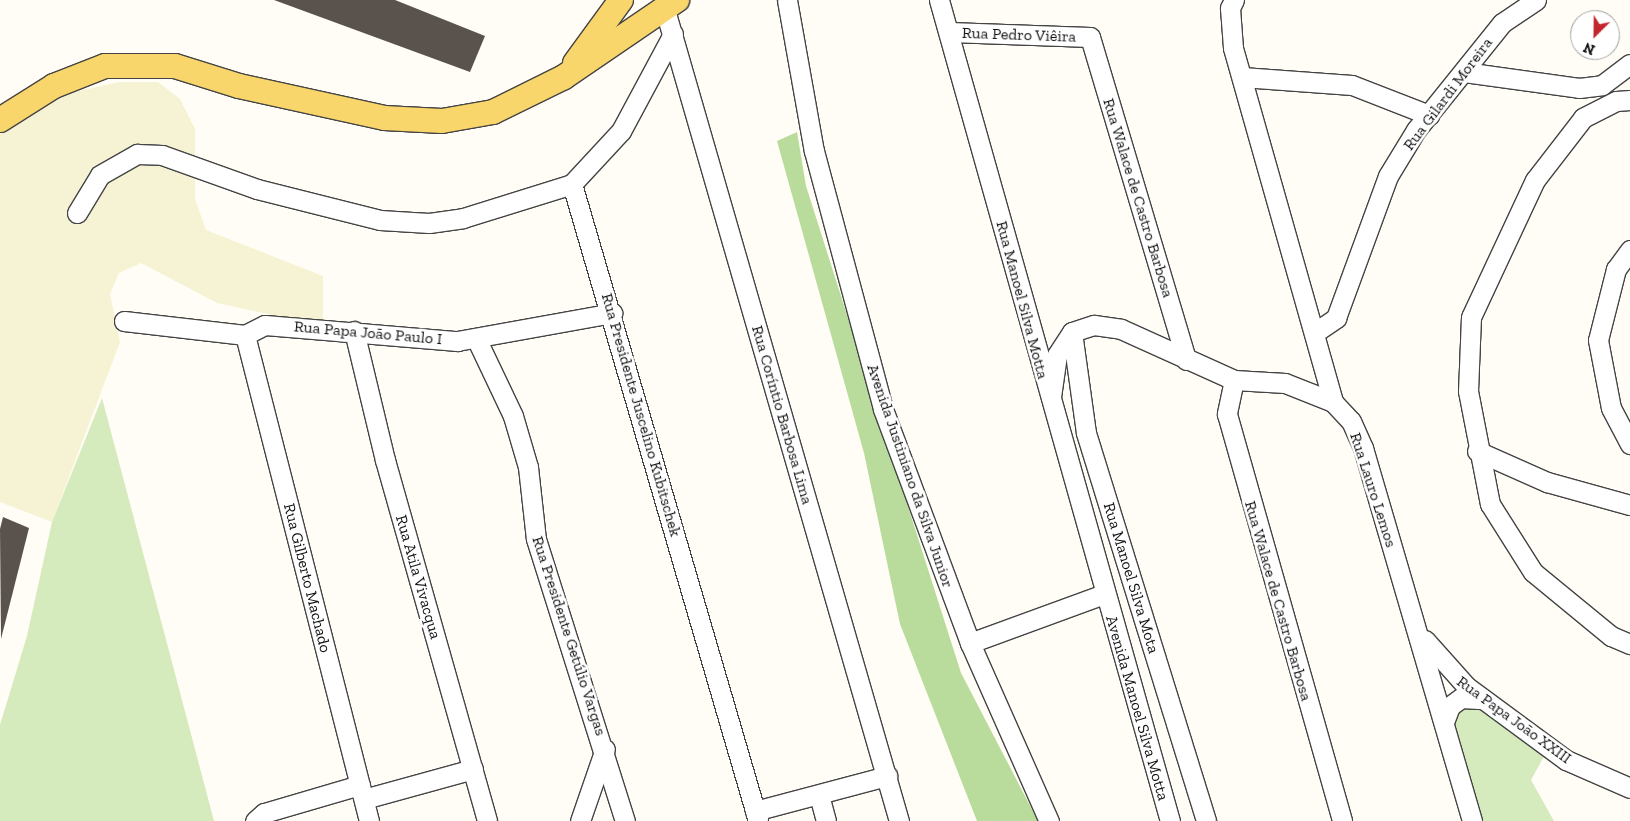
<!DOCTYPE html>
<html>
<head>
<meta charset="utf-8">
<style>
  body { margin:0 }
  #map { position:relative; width:1630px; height:821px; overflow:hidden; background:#fffdf5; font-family:"Zilla Slab",serif }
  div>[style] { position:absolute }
  .farmland>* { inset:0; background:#f6f3d4 }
  .green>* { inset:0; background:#d5ebbd }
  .forest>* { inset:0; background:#b9dc9c }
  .building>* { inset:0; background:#5a524d }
  .roads { filter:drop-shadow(1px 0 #444) drop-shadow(-1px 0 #444) drop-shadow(0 1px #444) drop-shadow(0 -1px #444) }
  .minor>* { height:19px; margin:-9.5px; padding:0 9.5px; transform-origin:9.5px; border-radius:9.5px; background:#fff }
  .major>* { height:24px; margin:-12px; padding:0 12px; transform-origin:12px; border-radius:12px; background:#f9d66b }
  span { translate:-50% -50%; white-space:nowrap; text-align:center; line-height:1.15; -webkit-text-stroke:5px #fff; paint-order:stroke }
  .street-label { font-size:16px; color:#111 }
  .north { position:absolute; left:1570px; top:10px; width:50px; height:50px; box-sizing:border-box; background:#fff; border:1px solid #a0a0a0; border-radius:50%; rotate:203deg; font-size:14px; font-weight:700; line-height:20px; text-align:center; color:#111 }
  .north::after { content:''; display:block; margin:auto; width:18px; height:22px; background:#c4262e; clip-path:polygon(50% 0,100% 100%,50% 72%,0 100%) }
</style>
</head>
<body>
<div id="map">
  <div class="farmland">
    <i style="clip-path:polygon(119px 82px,158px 82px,180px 99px,195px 129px,195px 199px,206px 230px,323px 276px,323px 326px,217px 303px,141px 263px,119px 273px,110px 294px,120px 342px,52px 522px,0 502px,0 129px,61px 95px)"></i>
  </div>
  <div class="green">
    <i style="clip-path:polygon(102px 398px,214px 821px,0 821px,0 725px,27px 636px,52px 522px)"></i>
    <i style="clip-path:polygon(1474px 704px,1547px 751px,1531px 780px,1554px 821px,1478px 821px,1454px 726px,1458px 708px)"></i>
  </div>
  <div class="forest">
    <i style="clip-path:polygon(797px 132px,806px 186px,961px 673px,1038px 821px,977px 821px,900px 624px,864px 453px,777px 141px)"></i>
  </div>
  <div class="building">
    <i style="clip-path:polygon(274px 0,395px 0,485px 36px,470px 72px)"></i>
    <i style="clip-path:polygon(3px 517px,29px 528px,1px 639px,0 529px)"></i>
  </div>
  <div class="roads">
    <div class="minor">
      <i style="left:787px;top:0;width:153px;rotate:79.9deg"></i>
      <i style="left:814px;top:151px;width:267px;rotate:75deg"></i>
      <i style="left:883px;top:409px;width:250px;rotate:69.6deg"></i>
      <i style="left:970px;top:643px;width:195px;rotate:66.1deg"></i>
      <i style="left:939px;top:0;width:853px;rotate:74.29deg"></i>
      <i style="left:1234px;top:0;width:9px;rotate:117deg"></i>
      <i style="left:1230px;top:8px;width:40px;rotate:85.7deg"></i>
      <i style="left:1233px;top:48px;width:368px;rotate:74.2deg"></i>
      <i style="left:1333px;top:402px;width:26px;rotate:47deg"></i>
      <i style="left:1351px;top:421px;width:30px;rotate:66deg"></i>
      <i style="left:1363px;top:448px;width:389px;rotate:73.7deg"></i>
      <i style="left:665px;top:10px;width:844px;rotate:73.91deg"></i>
      <i style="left:949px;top:32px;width:141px;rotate:2deg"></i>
      <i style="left:1090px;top:37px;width:337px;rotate:73.4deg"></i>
      <i style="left:673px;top:34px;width:110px;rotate:118.2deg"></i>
      <i style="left:621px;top:131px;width:72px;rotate:132.8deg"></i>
      <i style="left:572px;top:184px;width:664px;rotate:73.72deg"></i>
      <i style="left:1464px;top:72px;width:116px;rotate:7.9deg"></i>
      <i style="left:1579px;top:88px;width:23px;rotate:-7deg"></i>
      <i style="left:1602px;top:85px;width:35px;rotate:-37deg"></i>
      <i style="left:1242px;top:77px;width:110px;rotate:4.2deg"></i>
      <i style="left:1352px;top:85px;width:83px;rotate:21.3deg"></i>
      <i style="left:1630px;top:100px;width:14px;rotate:176deg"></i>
      <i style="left:1616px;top:101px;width:37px;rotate:153deg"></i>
      <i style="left:1583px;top:118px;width:78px;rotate:127.7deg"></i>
      <i style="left:1535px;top:180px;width:151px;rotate:115deg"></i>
      <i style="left:1471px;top:317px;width:74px;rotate:92.3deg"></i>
      <i style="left:1468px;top:391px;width:115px;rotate:79deg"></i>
      <i style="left:1490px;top:504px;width:80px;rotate:57.7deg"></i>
      <i style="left:1533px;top:572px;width:101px;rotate:39.4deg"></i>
      <i style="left:1611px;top:636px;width:21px;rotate:23deg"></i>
      <i style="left:77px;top:213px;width:44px;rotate:-58.8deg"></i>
      <i style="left:100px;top:175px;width:43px;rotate:-29.6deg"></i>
      <i style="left:137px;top:154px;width:25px;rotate:2deg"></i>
      <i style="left:162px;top:155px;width:101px;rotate:19.7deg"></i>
      <i style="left:257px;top:189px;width:127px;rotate:14.1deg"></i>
      <i style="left:380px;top:220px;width:49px;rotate:3.5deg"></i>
      <i style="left:429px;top:223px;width:34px;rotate:-8deg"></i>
      <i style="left:463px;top:218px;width:114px;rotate:-17.3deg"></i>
      <i style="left:1630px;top:250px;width:24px;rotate:126deg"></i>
      <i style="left:1616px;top:269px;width:73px;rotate:104.2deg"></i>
      <i style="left:1598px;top:340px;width:69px;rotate:79.2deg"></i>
      <i style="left:1611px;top:408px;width:41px;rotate:62.2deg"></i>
      <i style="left:124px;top:321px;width:122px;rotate:6.6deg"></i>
      <i style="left:245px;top:335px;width:22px;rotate:-27deg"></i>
      <i style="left:265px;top:325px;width:193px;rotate:4.8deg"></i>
      <i style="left:457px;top:341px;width:158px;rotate:-10.2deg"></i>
      <i style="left:354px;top:331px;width:133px;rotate:76.5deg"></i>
      <i style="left:385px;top:460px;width:375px;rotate:74.2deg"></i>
      <i style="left:1072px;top:332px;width:102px;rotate:82.1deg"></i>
      <i style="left:1086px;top:433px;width:406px;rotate:72.8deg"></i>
      <i style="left:1314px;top:333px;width:27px;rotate:-34deg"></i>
      <i style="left:1336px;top:318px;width:151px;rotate:-69.9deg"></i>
      <i style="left:1388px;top:176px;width:54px;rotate:-58.7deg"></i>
      <i style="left:1416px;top:130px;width:137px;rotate:-51.2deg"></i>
      <i style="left:1502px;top:23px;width:41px;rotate:-34.1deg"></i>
      <i style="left:245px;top:335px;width:502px;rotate:75.69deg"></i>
      <i style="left:476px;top:338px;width:86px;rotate:64.6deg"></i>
      <i style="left:513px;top:416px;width:53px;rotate:73.6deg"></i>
      <i style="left:528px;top:467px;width:72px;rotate:83.7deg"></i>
      <i style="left:536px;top:539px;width:296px;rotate:72.5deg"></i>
      <i style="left:1234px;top:380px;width:35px;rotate:102deg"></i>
      <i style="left:1227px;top:414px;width:423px;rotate:74.2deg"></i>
      <i style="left:1051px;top:397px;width:42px;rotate:-81.9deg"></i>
      <i style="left:1057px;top:355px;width:27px;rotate:-57deg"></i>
      <i style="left:1072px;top:332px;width:23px;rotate:-18deg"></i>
      <i style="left:1094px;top:325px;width:27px;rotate:8deg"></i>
      <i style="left:1121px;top:329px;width:124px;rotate:24.3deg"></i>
      <i style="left:1234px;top:380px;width:51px;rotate:3.4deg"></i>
      <i style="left:1285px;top:383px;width:52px;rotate:21.6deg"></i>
      <i style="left:1477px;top:451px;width:77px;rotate:23.9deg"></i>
      <i style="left:1547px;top:482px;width:86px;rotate:15.5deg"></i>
      <i style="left:1425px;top:640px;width:63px;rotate:48.2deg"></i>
      <i style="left:1467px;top:687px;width:123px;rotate:36.4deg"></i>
      <i style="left:1566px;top:760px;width:70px;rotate:23.6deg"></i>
      <i style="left:970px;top:643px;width:143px;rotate:-20.1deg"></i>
      <i style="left:1444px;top:722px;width:17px;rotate:-69deg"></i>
      <i style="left:1450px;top:706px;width:14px;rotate:-36deg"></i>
      <i style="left:1461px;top:698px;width:22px;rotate:3deg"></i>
      <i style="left:819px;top:795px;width:27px;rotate:75deg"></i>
      <i style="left:364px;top:799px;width:113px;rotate:-15.4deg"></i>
      <i style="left:755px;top:811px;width:137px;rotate:-14.9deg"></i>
      <i style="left:255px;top:821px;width:12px;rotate:-42deg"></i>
      <i style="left:264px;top:813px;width:100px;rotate:-16.3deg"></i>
      <i style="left:580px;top:821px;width:76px;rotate:-70.9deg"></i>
    </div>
    <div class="major">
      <i style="left:575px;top:63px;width:78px;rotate:-53.9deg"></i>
      <i style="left:0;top:120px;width:64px;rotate:-32.2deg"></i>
      <i style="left:54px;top:86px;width:55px;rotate:-21.4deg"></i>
      <i style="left:105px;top:66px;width:70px"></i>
      <i style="left:175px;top:66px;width:67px;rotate:17.4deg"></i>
      <i style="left:239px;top:86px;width:148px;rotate:12.4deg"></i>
      <i style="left:384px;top:118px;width:58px;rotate:3deg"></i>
      <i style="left:442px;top:121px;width:52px;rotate:-10deg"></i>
      <i style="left:493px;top:112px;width:79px;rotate:-26.2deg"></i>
      <i style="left:564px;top:77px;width:137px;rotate:-34.3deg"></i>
    </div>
  </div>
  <div class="street-label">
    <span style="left:1019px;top:35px;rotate:2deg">Rua Pedro Viêira</span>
    <span style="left:1448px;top:94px;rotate:-53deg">Rua Gilardi Moreira</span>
    <span style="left:1138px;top:198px;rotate:73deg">Rua Walace de Castro Barbosa</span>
    <span style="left:1022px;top:300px;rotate:75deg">Rua Manoel Silva Motta</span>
    <span style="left:368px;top:333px;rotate:5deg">Rua Papa João Paulo I</span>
    <span style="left:641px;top:415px;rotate:74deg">Rua Presidente Juscelino Kubitschek</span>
    <span style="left:782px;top:415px;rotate:74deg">Rua Coríntio Barbosa Lima</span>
    <span style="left:910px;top:476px;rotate:71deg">Avenida Justiniano da Silva Junior</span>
    <span style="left:1373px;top:490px;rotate:72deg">Rua Lauro Lemos</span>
    <span style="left:418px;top:577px;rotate:74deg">Rua Atila Vivacqua</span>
    <span style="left:307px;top:578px;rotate:76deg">Rua Gilberto Machado</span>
    <span style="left:1131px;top:578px;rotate:73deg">Rua Manoel Silva Mota</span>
    <span style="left:1278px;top:601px;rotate:74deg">Rua Walace de Castro Barbosa</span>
    <span style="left:569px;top:636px;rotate:72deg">Rua Presidente Getúlio Vargas</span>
    <span style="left:1137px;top:708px;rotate:74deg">Avenida Manoel Silva Motta</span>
    <span style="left:1514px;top:720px;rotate:36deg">Rua Papa João XXIII</span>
  </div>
  <div class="north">N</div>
</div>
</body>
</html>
